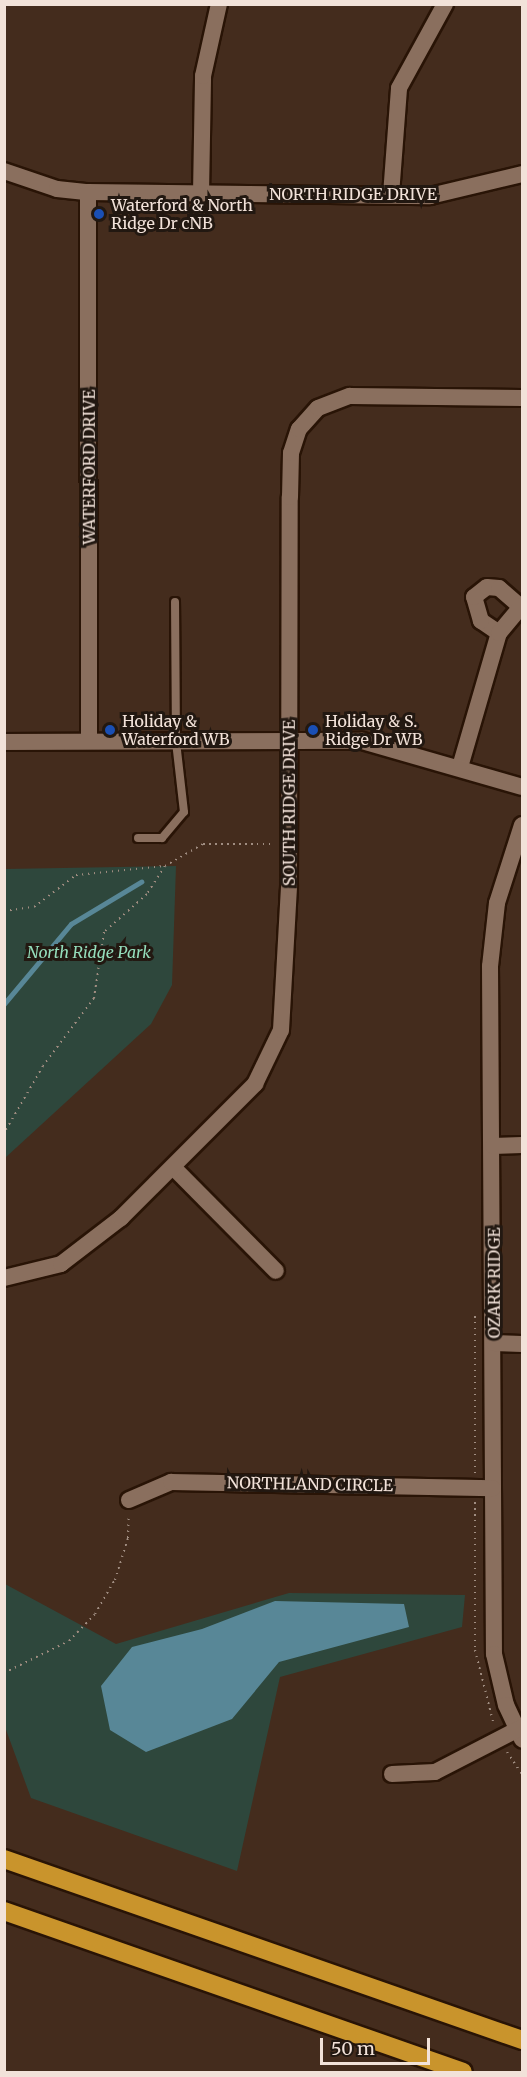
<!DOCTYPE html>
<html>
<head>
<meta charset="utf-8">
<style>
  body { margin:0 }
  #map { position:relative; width:527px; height:2077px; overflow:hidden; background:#442c1d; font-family:Merriweather,serif }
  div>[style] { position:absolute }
  .green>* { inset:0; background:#2e473c }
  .water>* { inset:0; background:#588797 }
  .stream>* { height:4.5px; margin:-2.25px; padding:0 2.25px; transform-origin:2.25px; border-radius:2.25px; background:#588797 }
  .path>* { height:2px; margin-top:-1px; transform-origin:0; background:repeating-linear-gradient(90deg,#a08d81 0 1.5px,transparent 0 6px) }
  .roads { filter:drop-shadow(2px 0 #291406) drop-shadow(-2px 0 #291406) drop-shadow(0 2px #291406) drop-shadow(0 -2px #291406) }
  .service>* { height:8px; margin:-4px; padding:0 4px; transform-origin:4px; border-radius:4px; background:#8a6f5e }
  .minor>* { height:16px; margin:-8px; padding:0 8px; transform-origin:8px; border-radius:8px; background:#8a6f5e }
  .tertiary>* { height:16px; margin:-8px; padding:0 8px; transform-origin:8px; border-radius:8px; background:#8a6f5e }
  .motorway>* { height:18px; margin:-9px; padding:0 9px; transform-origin:9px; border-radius:9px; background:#c9942c }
  .dots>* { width:16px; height:16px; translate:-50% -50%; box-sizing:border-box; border:3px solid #221811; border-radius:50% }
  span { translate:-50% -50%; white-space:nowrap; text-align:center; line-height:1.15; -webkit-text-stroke:6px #221811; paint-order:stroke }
  .street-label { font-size:16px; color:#f2e2d9 }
  .poi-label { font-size:16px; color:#f2e2d9 }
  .left { translate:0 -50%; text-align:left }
  .park-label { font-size:16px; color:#94ddbb; font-style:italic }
  .frame { position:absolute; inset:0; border:6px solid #f2e2d9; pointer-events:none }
  .scale { position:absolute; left:320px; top:2038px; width:110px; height:27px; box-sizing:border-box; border:3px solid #f2e2d9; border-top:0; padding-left:8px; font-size:18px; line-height:21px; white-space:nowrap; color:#f2e2d9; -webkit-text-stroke:4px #221811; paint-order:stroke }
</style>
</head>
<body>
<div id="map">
  <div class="green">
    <i style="clip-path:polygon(176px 866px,172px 985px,151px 1024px,5px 1158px,5px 869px)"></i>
    <i style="clip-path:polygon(5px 1584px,116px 1644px,289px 1593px,465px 1595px,462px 1627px,280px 1677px,237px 1871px,31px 1798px,5px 1727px)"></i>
  </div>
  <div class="water">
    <i style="clip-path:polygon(275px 1601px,404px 1604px,409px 1627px,279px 1662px,232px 1719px,146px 1752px,110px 1730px,101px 1686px,132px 1647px,202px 1629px)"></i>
  </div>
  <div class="stream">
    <i style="left:4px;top:1004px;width:104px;rotate:-50.1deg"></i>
    <i style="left:71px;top:924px;width:82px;rotate:-31deg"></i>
  </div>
  <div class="path">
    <i style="left:165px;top:866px;width:44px;rotate:-30.1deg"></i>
    <i style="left:203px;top:844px;width:72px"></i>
    <i style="left:4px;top:911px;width:30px;rotate:-8deg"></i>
    <i style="left:34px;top:907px;width:53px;rotate:-37.3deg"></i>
    <i style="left:76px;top:875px;width:89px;rotate:-5.8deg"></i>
    <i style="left:165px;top:866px;width:33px;rotate:123deg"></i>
    <i style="left:147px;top:894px;width:57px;rotate:138.5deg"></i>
    <i style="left:104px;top:932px;width:67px;rotate:98.6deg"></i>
    <i style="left:94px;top:998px;width:85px;rotate:126.9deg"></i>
    <i style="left:43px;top:1066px;width:78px;rotate:120.2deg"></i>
    <i style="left:475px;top:1316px;width:157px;rotate:90deg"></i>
    <i style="left:475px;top:1502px;width:148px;rotate:90deg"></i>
    <i style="left:475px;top:1650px;width:77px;rotate:75.8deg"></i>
    <i style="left:4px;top:1673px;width:72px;rotate:-26.2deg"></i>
    <i style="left:69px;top:1641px;width:37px;rotate:-46deg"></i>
    <i style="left:95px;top:1614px;width:39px;rotate:-60deg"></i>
    <i style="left:115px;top:1580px;width:44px;rotate:-72.8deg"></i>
    <i style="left:128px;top:1538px;width:23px;rotate:-88deg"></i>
    <i style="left:507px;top:1752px;width:27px;rotate:56deg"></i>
  </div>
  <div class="roads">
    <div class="service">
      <i style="left:138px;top:838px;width:24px"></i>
      <i style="left:162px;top:838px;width:34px;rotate:-50deg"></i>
      <i style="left:184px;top:812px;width:70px;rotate:-96.5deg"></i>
      <i style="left:176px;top:742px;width:140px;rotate:-90.4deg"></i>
    </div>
    <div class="minor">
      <i style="left:4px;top:171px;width:56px;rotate:18.8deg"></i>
      <i style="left:57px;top:189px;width:31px;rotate:6deg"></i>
      <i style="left:88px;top:192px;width:342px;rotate:0.7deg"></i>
      <i style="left:430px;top:196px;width:95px;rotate:-13.4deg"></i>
      <i style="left:88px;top:192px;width:549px;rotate:89.9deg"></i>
      <i style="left:201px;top:194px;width:118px;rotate:-89deg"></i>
      <i style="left:203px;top:76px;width:74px;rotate:-77.5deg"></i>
      <i style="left:391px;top:195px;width:107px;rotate:-85.7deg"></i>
      <i style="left:399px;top:88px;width:96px;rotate:-61.3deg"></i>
      <i style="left:499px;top:633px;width:22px;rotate:-146deg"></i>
      <i style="left:481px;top:621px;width:25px;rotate:-106deg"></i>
      <i style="left:474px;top:597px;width:16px;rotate:-38deg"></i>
      <i style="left:487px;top:587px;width:12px;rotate:5deg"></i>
      <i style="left:499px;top:588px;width:29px;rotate:41deg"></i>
      <i style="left:460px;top:767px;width:140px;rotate:-73.8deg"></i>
      <i style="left:499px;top:633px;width:35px;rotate:-50deg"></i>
      <i style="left:522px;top:825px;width:82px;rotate:107.8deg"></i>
      <i style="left:497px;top:903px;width:63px;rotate:96.3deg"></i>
      <i style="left:490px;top:966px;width:688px;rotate:89.67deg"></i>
      <i style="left:494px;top:1654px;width:52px;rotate:76.8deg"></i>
      <i style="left:506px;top:1705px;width:38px;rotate:65deg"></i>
      <i style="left:493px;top:1146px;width:29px;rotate:-2deg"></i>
      <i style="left:173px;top:1167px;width:146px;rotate:45.3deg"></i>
      <i style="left:4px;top:1278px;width:59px;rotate:-13.8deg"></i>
      <i style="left:61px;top:1264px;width:76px;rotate:-37.5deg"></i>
      <i style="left:121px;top:1218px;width:190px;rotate:-45deg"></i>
      <i style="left:255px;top:1084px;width:60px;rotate:-64.3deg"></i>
      <i style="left:281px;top:1030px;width:145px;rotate:-86.8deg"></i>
      <i style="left:289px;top:885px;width:388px;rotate:-89.9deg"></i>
      <i style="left:290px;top:497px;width:44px;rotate:-88.7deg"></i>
      <i style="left:291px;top:453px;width:25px;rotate:-72deg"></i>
      <i style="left:299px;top:429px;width:28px;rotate:-48deg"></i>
      <i style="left:318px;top:408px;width:34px;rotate:-21deg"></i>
      <i style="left:350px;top:396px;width:172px;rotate:0.7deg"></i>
      <i style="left:494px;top:1343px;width:28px;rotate:2deg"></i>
      <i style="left:129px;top:1500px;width:46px;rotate:-23.2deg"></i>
      <i style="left:171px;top:1482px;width:322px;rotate:1.1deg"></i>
      <i style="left:392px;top:1774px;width:43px;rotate:-2.7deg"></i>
      <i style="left:435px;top:1772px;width:98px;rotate:-27.3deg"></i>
    </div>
    <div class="tertiary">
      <i style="left:4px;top:742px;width:358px;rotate:-0.2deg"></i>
      <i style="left:362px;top:741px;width:166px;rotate:16deg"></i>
    </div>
    <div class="motorway">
      <i style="left:4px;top:1859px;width:549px;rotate:19.26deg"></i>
      <i style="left:4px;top:1911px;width:486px;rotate:19.3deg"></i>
    </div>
  </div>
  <div class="dots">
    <i style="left:99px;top:214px;background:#1a4fb4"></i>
    <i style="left:110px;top:730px;background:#1a4fb4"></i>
    <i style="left:313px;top:730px;background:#1a4fb4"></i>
  </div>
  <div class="street-label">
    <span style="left:353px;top:194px">NORTH RIDGE DRIVE</span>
    <span style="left:89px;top:467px;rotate:-90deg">WATERFORD DRIVE</span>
    <span style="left:289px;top:803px;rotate:-90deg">SOUTH RIDGE DRIVE</span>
    <span style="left:494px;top:1283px;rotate:-90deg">OZARK RIDGE</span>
    <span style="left:310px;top:1484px;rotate:1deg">NORTHLAND CIRCLE</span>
  </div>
  <div class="poi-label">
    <span class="left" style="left:111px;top:214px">Waterford &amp; North<br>Ridge Dr cNB</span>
    <span class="left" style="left:122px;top:730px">Holiday &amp;<br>Waterford WB</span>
    <span class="left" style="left:325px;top:730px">Holiday &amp; S.<br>Ridge Dr WB</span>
  </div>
  <div class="park-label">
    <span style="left:89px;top:952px">North Ridge Park</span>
  </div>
  <div class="frame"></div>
  <div class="scale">50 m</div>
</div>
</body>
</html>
